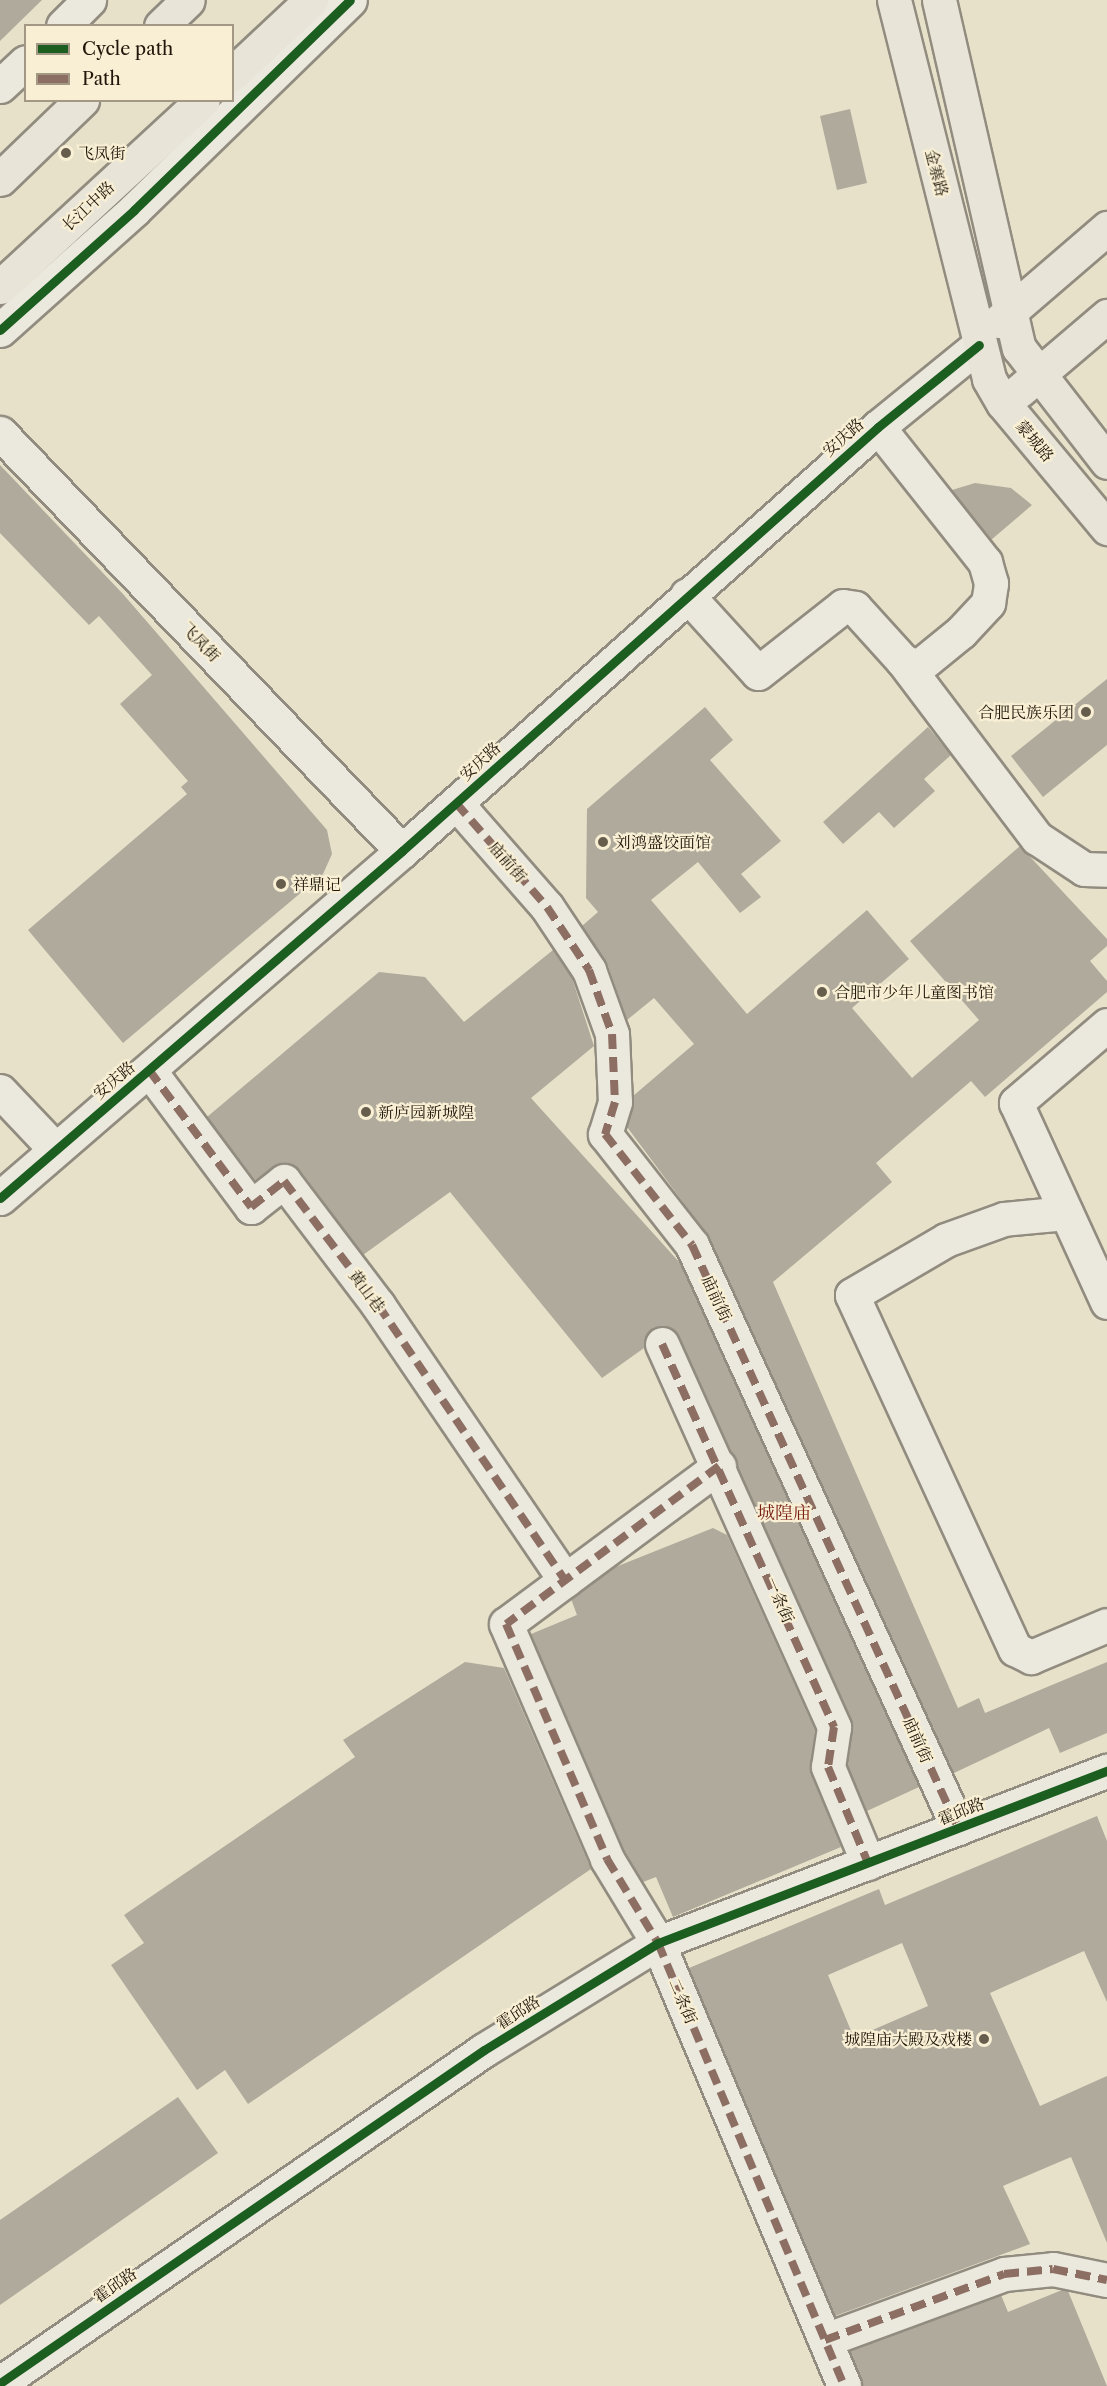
<!DOCTYPE html>
<html>
<head>
<meta charset="utf-8">
<style>
  body { margin:0 }
  #map { position:relative; width:1107px; height:2386px; overflow:hidden; background:#e7e1ca; font-family:"Libre Caslon Text","Noto Serif SC",serif }
  div>[style] { position:absolute }
  .building>* { inset:0; background:#afaa9b }
  .roads { filter:drop-shadow(2px 0 #918c7f) drop-shadow(-2px 0 #918c7f) drop-shadow(0 2px #918c7f) drop-shadow(0 -2px #918c7f) }
  .minor>* { height:33px; margin:-16.5px; padding:0 16.5px; transform-origin:16.5px; border-radius:16.5px; background:#ebe8dd }
  .major>* { height:33px; margin:-16.5px; padding:0 16.5px; transform-origin:16.5px; border-radius:16.5px; background:#e8e4d7 }
  .highway>* { height:33px; margin:-16.5px; padding:0 16.5px; transform-origin:16.5px; border-radius:16.5px; background:#e8e4d7 }
  .quiet>* { height:8px; margin-top:-4px; transform-origin:0; background:repeating-linear-gradient(90deg,#8d6e63 0 15px,transparent 0 23px) }
  .cycleway>* { height:9px; margin:-4.5px; padding:0 4.5px; transform-origin:4.5px; border-radius:4.5px; background:#1b5e20 }
  .dots>* { width:16px; height:16px; translate:-50% -50%; box-sizing:border-box; border:3px solid #f8efd4; border-radius:50% }
  span { translate:-50% -50%; white-space:nowrap; text-align:center; line-height:1.15; -webkit-text-stroke:4.5px #f8efd4; paint-order:stroke }
  .poi-label { font-size:16px; color:#20160a }
  .left { translate:0 -50%; text-align:left }
  .right { translate:-100% -50%; text-align:right }
  .street-label { font-size:16px; color:#20160a }
  .neighbourhood-label { font-size:18px; color:#7a1f14 }
  .legend { position:absolute; left:24px; top:24px; width:210px; height:78px; box-sizing:border-box; background:#f8efd4; border:2px solid #a29883; margin:0; padding:8px 10px; list-style:none; font-size:18px; color:#20160a }
  .legend li { display:flex; align-items:center; gap:12px; height:30px }
  .legend b { width:30px; border:2px solid #a29883 }
</style>
</head>
<body>
<div id="map">
  <div class="building">
    <i style="clip-path:polygon(0 0,42px 0,0 41px)"></i>
    <i style="clip-path:polygon(850px 109px,867px 183px,837px 190px,820px 116px)"></i>
    <i style="clip-path:polygon(0 465px,123px 594px,327px 830px,332px 854px,323px 874px,123px 1043px,28px 930px,187px 794px,181px 787px,188px 781px,120px 704px,152px 675px,99px 616px,89px 625px,0 533px)"></i>
    <i style="clip-path:polygon(975px 483px,1011px 488px,1032px 505px,991px 540px,952px 490px)"></i>
    <i style="clip-path:polygon(1107px 679px,1107px 745px,1043px 797px,1011px 756px)"></i>
    <i style="clip-path:polygon(705px 707px,733px 740px,710px 760px,781px 841px,741px 874px,761px 897px,740px 913px,698px 862px,651px 900px,747px 1014px,867px 910px,909px 959px,852px 1008px,912px 1078px,979px 1020px,910px 941px,1020px 846px,1107px 939px,1107px 946px,1090px 961px,1107px 981px,1107px 992px,985px 1097px,971px 1081px,876px 1163px,892px 1182px,773px 1282px,958px 1708px,979px 1698px,985px 1713px,1107px 1662px,1107px 1733px,1060px 1753px,1049px 1728px,954px 1773px,709px 1237px,627px 1127px,633px 1096px,694px 1044px,654px 998px,627px 1020px,607px 963px,582px 926px,598px 912px,586px 898px,587px 809px)"></i>
    <i style="clip-path:polygon(928px 727px,951px 755px,924px 779px,935px 791px,894px 828px,879px 812px,843px 844px,823px 822px)"></i>
    <i style="clip-path:polygon(553px 950px,572px 978px,594px 1046px,531px 1098px,680px 1263px,919px 1787px,867px 1811px,847px 1765px,851px 1719px,673px 1329px,654px 1327px,644px 1348px,602px 1378px,450px 1192px,363px 1255px,299px 1169px,281px 1163px,255px 1180px,207px 1117px,379px 972px,425px 977px,464px 1022px)"></i>
    <i style="clip-path:polygon(713px 1528px,727px 1535px,815px 1730px,811px 1774px,841px 1847px,673px 1917px,656px 1877px,643px 1882px,624px 1850px,531px 1634px,577px 1615px,571px 1599px,613px 1568px)"></i>
    <i style="clip-path:polygon(465px 1662px,504px 1668px,591px 1869px,248px 2104px,225px 2070px,197px 2090px,111px 1965px,144px 1943px,124px 1915px,355px 1757px,343px 1740px)"></i>
    <i style="clip-path:polygon(evenodd,1097px 1816px,1107px 1841px,1107px 2002px,1084px 1951px,990px 1993px,1040px 2106px,1107px 2076px,1107px 2243px,1071px 2157px,1003px 2186px,1030px 2244px,835px 2316px,689px 1968px,879px 1889px,885px 1905px,1097px 1816px,902px 1943px,928px 2006px,854px 2038px,828px 1975px,902px 1943px)"></i>
    <i style="clip-path:polygon(178px 2097px,218px 2153px,0 2305px,0 2220px)"></i>
    <i style="clip-path:polygon(1062px 2290px,1068px 2291px,1107px 2386px,862px 2386px,850px 2351px,1001px 2295px,1008px 2312px)"></i>
  </div>
  <div class="roads">
    <div class="minor">
      <i style="left:63px;top:26px;width:37px;rotate:-45deg"></i>
      <i style="left:0;top:86px;width:35px;rotate:-43deg"></i>
      <i style="left:0;top:330px;width:180px;rotate:-41.8deg"></i>
      <i style="left:134px;top:210px;width:301px;rotate:-44.2deg"></i>
      <i style="left:0;top:433px;width:580px;rotate:46.12deg"></i>
      <i style="left:687px;top:595px;width:105px;rotate:47.7deg"></i>
      <i style="left:758px;top:673px;width:108px;rotate:-38.2deg"></i>
      <i style="left:843px;top:606px;width:12px;rotate:9deg"></i>
      <i style="left:855px;top:608px;width:72px;rotate:47.8deg"></i>
      <i style="left:903px;top:661px;width:16px;rotate:22deg"></i>
      <i style="left:918px;top:667px;width:55px;rotate:-39.1deg"></i>
      <i style="left:961px;top:632px;width:40px;rotate:-47deg"></i>
      <i style="left:988px;top:603px;width:20px;rotate:-81deg"></i>
      <i style="left:991px;top:583px;width:22px;rotate:-106deg"></i>
      <i style="left:985px;top:562px;width:172px;rotate:-128.4deg"></i>
      <i style="left:903px;top:661px;width:222px;rotate:52.9deg"></i>
      <i style="left:1037px;top:838px;width:56px;rotate:33.4deg"></i>
      <i style="left:1084px;top:869px;width:23px;rotate:2deg"></i>
      <i style="left:456px;top:803px;width:138px;rotate:48.8deg"></i>
      <i style="left:547px;top:907px;width:76px;rotate:56.3deg"></i>
      <i style="left:589px;top:970px;width:68px;rotate:70.2deg"></i>
      <i style="left:612px;top:1034px;width:68px;rotate:87.5deg"></i>
      <i style="left:615px;top:1102px;width:34px;rotate:107deg"></i>
      <i style="left:605px;top:1134px;width:141px;rotate:51.9deg"></i>
      <i style="left:692px;top:1245px;width:641px;rotate:65.47deg"></i>
      <i style="left:1107px;top:1025px;width:120px;rotate:139.4deg"></i>
      <i style="left:1016px;top:1103px;width:219px;rotate:65.4deg"></i>
      <i style="left:149px;top:1070px;width:171px;rotate:53.3deg"></i>
      <i style="left:251px;top:1207px;width:42px;rotate:-38.2deg"></i>
      <i style="left:284px;top:1181px;width:156px;rotate:52.8deg"></i>
      <i style="left:378px;top:1305px;width:333px;rotate:55.8deg"></i>
      <i style="left:0;top:1091px;width:80px;rotate:46.5deg"></i>
      <i style="left:0;top:1198px;width:531px;rotate:-40.8deg"></i>
      <i style="left:402px;top:851px;width:637px;rotate:-41.69deg"></i>
      <i style="left:878px;top:427px;width:130px;rotate:-39.1deg"></i>
      <i style="left:1066px;top:1213px;width:62px;rotate:174.5deg"></i>
      <i style="left:1004px;top:1219px;width:62px;rotate:160.1deg"></i>
      <i style="left:946px;top:1240px;width:109px;rotate:149.7deg"></i>
      <i style="left:852px;top:1295px;width:390px;rotate:65.3deg"></i>
      <i style="left:1015px;top:1649px;width:18px;rotate:27deg"></i>
      <i style="left:1031px;top:1657px;width:82px;rotate:-22.8deg"></i>
      <i style="left:662px;top:1344px;width:420px;rotate:65.8deg"></i>
      <i style="left:834px;top:1727px;width:40px;rotate:98.5deg"></i>
      <i style="left:828px;top:1767px;width:104px;rotate:67.4deg"></i>
      <i style="left:719px;top:1466px;width:265px;rotate:143.4deg"></i>
      <i style="left:506px;top:1624px;width:256px;rotate:66.7deg"></i>
      <i style="left:607px;top:1859px;width:98px;rotate:58.7deg"></i>
      <i style="left:658px;top:1943px;width:480px;rotate:67.2deg"></i>
      <i style="left:825px;top:2340px;width:191px;rotate:-20.2deg"></i>
      <i style="left:1004px;top:2274px;width:49px;rotate:-5.8deg"></i>
      <i style="left:1053px;top:2269px;width:55px;rotate:11.5deg"></i>
      <i style="left:0;top:2383px;width:587px;rotate:-34.53deg"></i>
      <i style="left:484px;top:2050px;width:204px;rotate:-31.6deg"></i>
      <i style="left:658px;top:1943px;width:481px;rotate:-21deg"></i>
    </div>
    <div class="major">
      <i style="left:894px;top:0;width:391px;rotate:75.9deg"></i>
      <i style="left:989px;top:379px;width:28px;rotate:60deg"></i>
      <i style="left:1003px;top:403px;width:163px;rotate:50.2deg"></i>
      <i style="left:939px;top:0;width:357px;rotate:77.1deg"></i>
      <i style="left:1019px;top:348px;width:144px;rotate:52.3deg"></i>
      <i style="left:999px;top:321px;width:143px;rotate:-40.7deg"></i>
      <i style="left:1019px;top:391px;width:116px;rotate:-40.4deg"></i>
    </div>
    <div class="highway">
      <i style="left:161px;top:26px;width:37px;rotate:-44deg"></i>
      <i style="left:232px;top:74px;width:108px;rotate:-43.1deg"></i>
      <i style="left:0;top:179px;width:114px;rotate:-43.9deg"></i>
      <i style="left:0;top:287px;width:276px;rotate:-42.7deg"></i>
    </div>
  </div>
  <div class="quiet">
    <i style="left:456px;top:803px;width:138px;rotate:48.8deg"></i>
    <i style="left:547px;top:907px;width:76px;rotate:56.3deg"></i>
    <i style="left:589px;top:970px;width:68px;rotate:70.2deg"></i>
    <i style="left:612px;top:1034px;width:68px;rotate:87.5deg"></i>
    <i style="left:615px;top:1102px;width:34px;rotate:107deg"></i>
    <i style="left:605px;top:1134px;width:141px;rotate:51.9deg"></i>
    <i style="left:692px;top:1245px;width:641px;rotate:65.47deg"></i>
    <i style="left:149px;top:1070px;width:171px;rotate:53.3deg"></i>
    <i style="left:251px;top:1207px;width:42px;rotate:-38.2deg"></i>
    <i style="left:284px;top:1181px;width:156px;rotate:52.8deg"></i>
    <i style="left:378px;top:1305px;width:333px;rotate:55.8deg"></i>
    <i style="left:662px;top:1344px;width:420px;rotate:65.8deg"></i>
    <i style="left:834px;top:1727px;width:40px;rotate:98.5deg"></i>
    <i style="left:828px;top:1767px;width:104px;rotate:67.4deg"></i>
    <i style="left:719px;top:1466px;width:265px;rotate:143.4deg"></i>
    <i style="left:506px;top:1624px;width:256px;rotate:66.7deg"></i>
    <i style="left:607px;top:1859px;width:98px;rotate:58.7deg"></i>
    <i style="left:658px;top:1943px;width:480px;rotate:67.2deg"></i>
    <i style="left:825px;top:2340px;width:191px;rotate:-20.2deg"></i>
    <i style="left:1004px;top:2274px;width:49px;rotate:-5.8deg"></i>
    <i style="left:1053px;top:2269px;width:55px;rotate:11.5deg"></i>
  </div>
  <div class="cycleway">
    <i style="left:0;top:330px;width:180px;rotate:-41.8deg"></i>
    <i style="left:134px;top:210px;width:301px;rotate:-44.2deg"></i>
    <i style="left:0;top:1198px;width:531px;rotate:-40.8deg"></i>
    <i style="left:402px;top:851px;width:637px;rotate:-41.69deg"></i>
    <i style="left:878px;top:427px;width:130px;rotate:-39.1deg"></i>
    <i style="left:0;top:2383px;width:587px;rotate:-34.53deg"></i>
    <i style="left:484px;top:2050px;width:204px;rotate:-31.6deg"></i>
    <i style="left:658px;top:1943px;width:481px;rotate:-21deg"></i>
  </div>
  <div class="dots">
    <i style="left:66px;top:153px;background:#665d4d"></i>
    <i style="left:1086px;top:712px;background:#665d4d"></i>
    <i style="left:603px;top:842px;background:#665d4d"></i>
    <i style="left:281px;top:884px;background:#665d4d"></i>
    <i style="left:822px;top:992px;background:#665d4d"></i>
    <i style="left:366px;top:1112px;background:#665d4d"></i>
    <i style="left:984px;top:2039px;background:#665d4d"></i>
  </div>
  <div class="poi-label">
    <span class="left" style="left:78px;top:153px">飞凤街</span>
    <span class="right" style="left:1074px;top:712px">合肥民族乐团</span>
    <span class="left" style="left:615px;top:842px">刘鸿盛饺面馆</span>
    <span class="left" style="left:293px;top:884px">祥鼎记</span>
    <span class="left" style="left:834px;top:992px">合肥市少年儿童图书馆</span>
    <span class="left" style="left:378px;top:1112px">新庐园新城隍</span>
    <span class="right" style="left:972px;top:2039px">城隍庙大殿及戏楼</span>
  </div>
  <div class="street-label">
    <span style="left:937px;top:173px;rotate:76deg">金寨路</span>
    <span style="left:88px;top:206px;rotate:-43deg">长江中路</span>
    <span style="left:843px;top:437px;rotate:-41deg">安庆路</span>
    <span style="left:1035px;top:441px;rotate:50deg">蒙城路</span>
    <span style="left:201px;top:642px;rotate:46deg">飞凤街</span>
    <span style="left:480px;top:761px;rotate:-42deg">安庆路</span>
    <span style="left:508px;top:862px;rotate:49deg">庙前街</span>
    <span style="left:114px;top:1080px;rotate:-40deg">安庆路</span>
    <span style="left:367px;top:1291px;rotate:53deg">黄山巷</span>
    <span style="left:717px;top:1298px;rotate:65deg">庙前街</span>
    <span style="left:780px;top:1600px;rotate:67deg">一条街</span>
    <span style="left:918px;top:1740px;rotate:66deg">庙前街</span>
    <span style="left:961px;top:1811px;rotate:-21deg">霍邱路</span>
    <span style="left:683px;top:2001px;rotate:67deg">二条街</span>
    <span style="left:518px;top:2012px;rotate:-32deg">霍邱路</span>
    <span style="left:115px;top:2285px;rotate:-34deg">霍邱路</span>
  </div>
  <div class="neighbourhood-label">
    <span style="left:784px;top:1513px">城隍庙</span>
  </div>
  <ul class="legend">
  <li><b style="height:8px;background:#1b5e20"></b>Cycle path</li>
  <li><b style="height:8px;background:#8d6e63"></b>Path</li>
  </ul>
</div>
</body>
</html>
